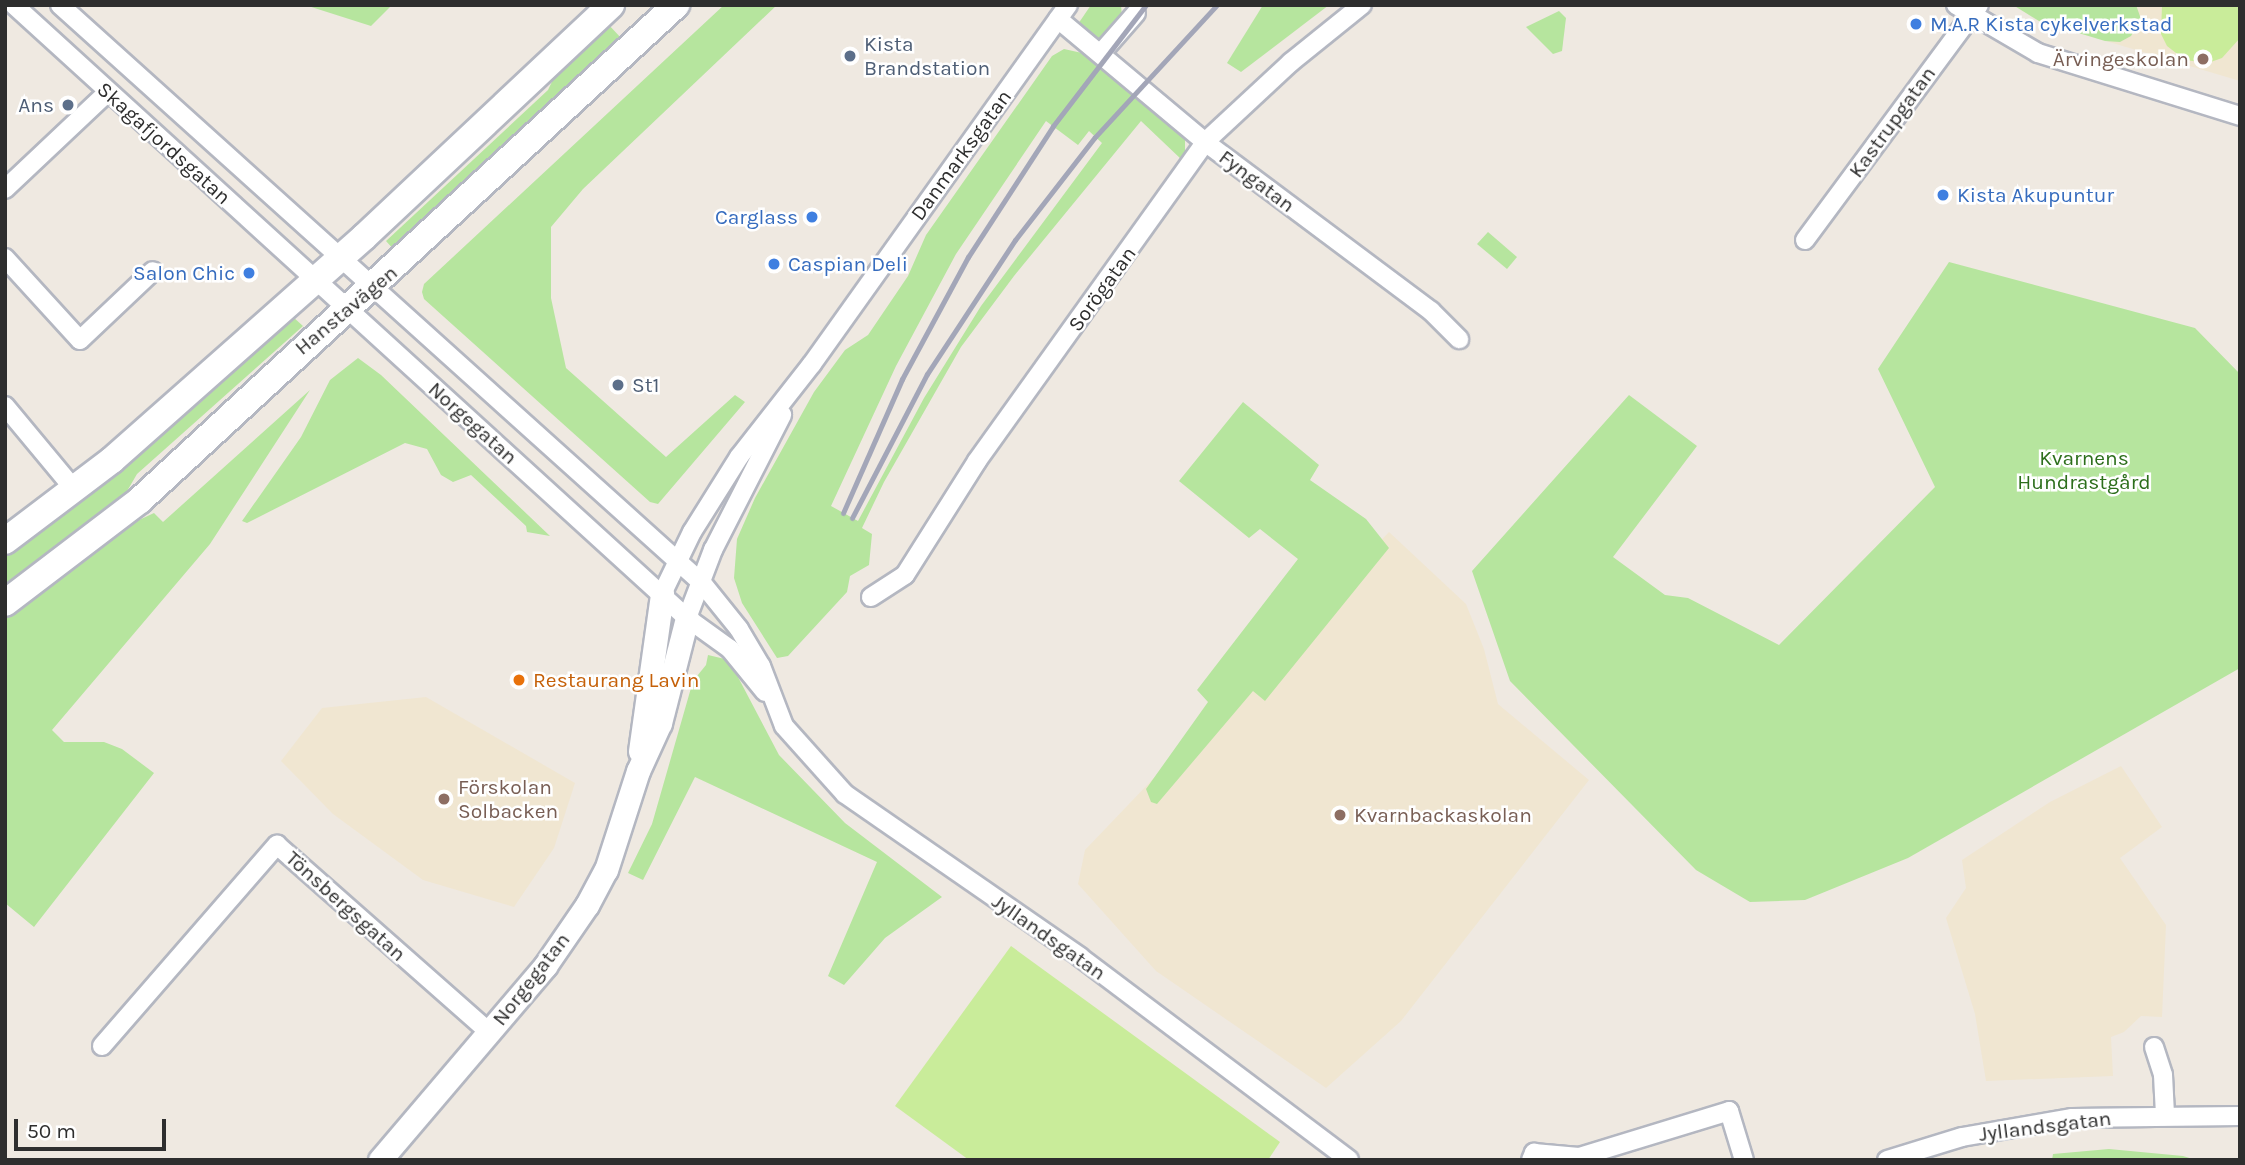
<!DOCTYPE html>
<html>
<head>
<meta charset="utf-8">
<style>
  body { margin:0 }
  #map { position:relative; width:2245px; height:1165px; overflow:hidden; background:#efe9e1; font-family:Karla,sans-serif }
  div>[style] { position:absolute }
  .education>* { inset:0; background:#f0e6d1 }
  .green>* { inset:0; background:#b6e59e }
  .pitch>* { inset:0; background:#c9ec9a }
  .roads { filter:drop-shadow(2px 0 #b4b7c1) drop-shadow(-2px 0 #b4b7c1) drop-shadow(0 2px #b4b7c1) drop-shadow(0 -2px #b4b7c1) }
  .minor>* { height:18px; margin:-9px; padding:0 9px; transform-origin:9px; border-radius:9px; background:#fff }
  .tertiary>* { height:23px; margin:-11.5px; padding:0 11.5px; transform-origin:11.5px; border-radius:11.5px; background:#fff }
  .secondary>* { height:26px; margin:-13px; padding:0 13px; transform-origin:13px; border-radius:13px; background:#fff }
  .rail>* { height:5px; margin:-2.5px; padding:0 2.5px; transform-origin:2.5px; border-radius:2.5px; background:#a3a6b8 }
  .dots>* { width:19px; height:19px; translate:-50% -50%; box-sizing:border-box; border:4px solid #fff; border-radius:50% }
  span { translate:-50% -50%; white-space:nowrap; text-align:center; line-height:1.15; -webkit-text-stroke:5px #fff; paint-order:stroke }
  .shop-label { font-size:21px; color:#366cbe }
  .left { translate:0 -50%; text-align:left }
  .right { translate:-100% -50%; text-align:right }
  .service-label { font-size:21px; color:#4e5e75 }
  .education-label { font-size:21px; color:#785e54 }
  .street-label { font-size:21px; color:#2e2e2e }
  .park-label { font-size:21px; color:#2c6e1b }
  .food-label { font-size:21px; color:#c56008 }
  .frame { position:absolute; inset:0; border:7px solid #2e2e2e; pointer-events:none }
  .scale { position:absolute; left:14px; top:1119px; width:152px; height:32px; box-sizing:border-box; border:4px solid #2e2e2e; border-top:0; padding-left:9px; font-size:21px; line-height:24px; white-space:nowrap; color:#2e2e2e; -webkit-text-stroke:5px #fff; paint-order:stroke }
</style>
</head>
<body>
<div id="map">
  <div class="education">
    <i style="clip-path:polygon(2013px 5px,2240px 5px,2240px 81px,2039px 21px)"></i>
    <i style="clip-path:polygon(1389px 532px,1466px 604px,1484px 649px,1498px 704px,1589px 780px,1401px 1021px,1326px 1088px,1156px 971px,1078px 884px,1085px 850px)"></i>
    <i style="clip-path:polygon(426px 697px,575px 783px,554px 848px,514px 907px,423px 880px,333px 814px,281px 761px,322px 708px)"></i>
    <i style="clip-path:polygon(2121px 766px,2162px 827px,2120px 858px,2166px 925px,2162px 1017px,2141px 1016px,2124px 1032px,2111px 1037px,2113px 1076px,1986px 1081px,1975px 1014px,1946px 918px,1966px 888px,1962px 860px,2050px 802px)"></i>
  </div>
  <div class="green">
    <i style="clip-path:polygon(305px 5px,392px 5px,371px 26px)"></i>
    <i style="clip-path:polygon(724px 5px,777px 5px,583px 189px,551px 227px,551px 298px,566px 368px,666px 457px,735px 395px,745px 402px,658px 504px,650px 502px,424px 299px,422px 292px,424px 284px)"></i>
    <i style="clip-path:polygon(1091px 5px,1121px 5px,1122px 17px,1099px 41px,1078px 24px)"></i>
    <i style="clip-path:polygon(1263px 5px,1329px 5px,1241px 72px,1227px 63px)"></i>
    <i style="clip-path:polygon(2013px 5px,2136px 5px,2141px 19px,2131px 36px,2120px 42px,2105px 41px,2039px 21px)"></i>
    <i style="clip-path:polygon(1559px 11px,1566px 18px,1562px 51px,1553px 54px,1526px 27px)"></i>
    <i style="clip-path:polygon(607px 23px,622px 39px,395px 251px,386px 241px,548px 90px,559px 67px)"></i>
    <i style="clip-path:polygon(evenodd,1064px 49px,1082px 53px,1152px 106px,1185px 136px,1185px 155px,1182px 160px,1141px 121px,1014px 276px,961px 347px,884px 482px,862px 528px,872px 534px,869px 565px,850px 576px,847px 592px,788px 656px,777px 658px,742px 603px,734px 578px,737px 539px,755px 498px,814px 392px,845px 350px,868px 335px,908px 276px,926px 235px,1052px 56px,1064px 49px,1046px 121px,1078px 145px,1089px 131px,1102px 143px,981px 306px,924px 398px,858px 521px,831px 506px,896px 366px,956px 254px,1046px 121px)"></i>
    <i style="clip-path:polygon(1488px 232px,1517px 257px,1507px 269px,1477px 244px)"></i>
    <i style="clip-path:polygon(1949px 262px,2195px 328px,2240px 374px,2240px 668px,1908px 858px,1805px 900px,1750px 902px,1696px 870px,1510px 681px,1472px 571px,1629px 395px,1697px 446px,1613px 557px,1665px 595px,1688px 598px,1779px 645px,1935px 487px,1878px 369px)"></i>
    <i style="clip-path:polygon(293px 317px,303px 326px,137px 474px,123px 498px,5px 587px,5px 556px,202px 401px)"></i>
    <i style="clip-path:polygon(358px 358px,381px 375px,550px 536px,527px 532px,526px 526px,471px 475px,453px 482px,441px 475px,427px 449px,405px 443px,247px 523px,242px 521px,301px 437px,330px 380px)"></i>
    <i style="clip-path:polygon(310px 390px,210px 544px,52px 730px,64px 742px,104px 742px,122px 749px,154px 773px,34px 927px,5px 903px,5px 615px,122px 528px,154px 513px,163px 522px)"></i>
    <i style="clip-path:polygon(1243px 402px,1319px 465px,1310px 480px,1366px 519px,1389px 548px,1265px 701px,1253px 691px,1157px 804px,1151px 802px,1146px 789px,1208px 702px,1197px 690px,1298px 559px,1260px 529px,1249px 538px,1179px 481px)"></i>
    <i style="clip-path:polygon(708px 655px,729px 660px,779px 755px,845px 823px,942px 897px,885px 938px,844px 985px,828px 976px,877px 862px,695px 777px,643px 880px,628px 873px,652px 824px,693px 681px,706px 665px)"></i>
    <i style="clip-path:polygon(2109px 1149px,2183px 1156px,2196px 1160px,2052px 1160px,2053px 1154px)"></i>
  </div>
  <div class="pitch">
    <i style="clip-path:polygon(2162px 5px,2240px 5px,2240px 38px,2222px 58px,2208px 63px,2185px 60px,2167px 46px,2161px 34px)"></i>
    <i style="clip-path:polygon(1011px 946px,1280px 1142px,1268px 1160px,969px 1160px,895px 1106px)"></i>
  </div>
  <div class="roads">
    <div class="minor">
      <i style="left:14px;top:5px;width:910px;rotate:42.33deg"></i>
      <i style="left:687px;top:618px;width:53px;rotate:35.8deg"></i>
      <i style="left:730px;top:649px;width:55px;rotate:50.9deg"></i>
      <i style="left:60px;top:5px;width:864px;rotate:42deg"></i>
      <i style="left:702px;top:583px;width:59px;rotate:51.2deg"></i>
      <i style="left:739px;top:629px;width:43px;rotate:59.3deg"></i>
      <i style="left:761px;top:666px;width:64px;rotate:69deg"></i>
      <i style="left:784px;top:726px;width:91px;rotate:48.1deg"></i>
      <i style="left:845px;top:794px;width:286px;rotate:34.7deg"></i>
      <i style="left:1080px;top:957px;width:337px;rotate:37deg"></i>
      <i style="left:1956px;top:5px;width:95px;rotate:30.3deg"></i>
      <i style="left:2038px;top:53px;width:212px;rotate:17.3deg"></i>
      <i style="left:1058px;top:19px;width:192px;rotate:39.9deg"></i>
      <i style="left:1205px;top:142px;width:282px;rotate:36.8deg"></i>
      <i style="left:1431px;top:311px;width:40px;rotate:45deg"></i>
      <i style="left:1101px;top:53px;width:53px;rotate:-48.8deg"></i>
      <i style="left:5px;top:189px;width:141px;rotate:-43.3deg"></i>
      <i style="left:1805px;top:240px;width:292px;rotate:-53.5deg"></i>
      <i style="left:5px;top:258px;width:111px;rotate:47.6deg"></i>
      <i style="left:80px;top:340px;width:100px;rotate:-43.4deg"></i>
      <i style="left:5px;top:406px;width:108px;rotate:50.3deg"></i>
      <i style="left:662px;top:594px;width:69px;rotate:-64.2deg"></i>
      <i style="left:692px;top:532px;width:89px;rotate:-57.9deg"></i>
      <i style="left:739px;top:457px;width:118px;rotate:-51.9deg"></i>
      <i style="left:812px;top:364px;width:441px;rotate:-54.5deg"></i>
      <i style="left:871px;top:597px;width:40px;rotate:-32.9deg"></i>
      <i style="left:905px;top:575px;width:135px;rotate:-57.7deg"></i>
      <i style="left:977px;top:461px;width:392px;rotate:-54.4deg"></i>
      <i style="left:1205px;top:142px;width:117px;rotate:-42.9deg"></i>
      <i style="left:1291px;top:62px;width:91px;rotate:-38.8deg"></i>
      <i style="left:687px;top:618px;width:73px;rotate:-69.1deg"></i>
      <i style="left:713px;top:550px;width:152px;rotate:-62.9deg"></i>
      <i style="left:102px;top:1046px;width:267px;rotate:-49deg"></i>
      <i style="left:277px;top:845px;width:283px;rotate:41.4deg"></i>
      <i style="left:2154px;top:1047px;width:29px;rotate:72deg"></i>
      <i style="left:2163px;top:1075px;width:40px;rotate:87.1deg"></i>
      <i style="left:1531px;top:1160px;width:8px;rotate:-67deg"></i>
      <i style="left:1534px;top:1153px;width:45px;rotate:5.1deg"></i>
      <i style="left:1579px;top:1157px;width:157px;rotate:-17deg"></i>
      <i style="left:1729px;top:1111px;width:51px;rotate:73deg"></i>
      <i style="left:1887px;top:1160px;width:78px;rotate:-17deg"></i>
      <i style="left:1962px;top:1137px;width:112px;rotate:-9.8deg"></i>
      <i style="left:2072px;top:1118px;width:168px;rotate:-0.7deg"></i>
    </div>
    <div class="tertiary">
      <i style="left:640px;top:751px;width:159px;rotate:-82deg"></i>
      <i style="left:380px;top:1160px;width:255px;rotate:-49.6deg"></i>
      <i style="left:545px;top:966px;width:74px;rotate:-55.5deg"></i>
      <i style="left:587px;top:905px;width:40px;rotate:-62deg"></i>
      <i style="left:606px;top:870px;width:104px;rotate:-72.1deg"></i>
      <i style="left:638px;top:771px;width:53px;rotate:-65.4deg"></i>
      <i style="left:660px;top:723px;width:108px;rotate:-75.6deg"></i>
    </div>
    <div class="secondary">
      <i style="left:5px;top:541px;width:134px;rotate:-37.1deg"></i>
      <i style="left:112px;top:460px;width:337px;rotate:-41.5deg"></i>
      <i style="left:364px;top:237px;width:339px;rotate:-43.2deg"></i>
      <i style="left:5px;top:603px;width:170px;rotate:-37.3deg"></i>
      <i style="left:140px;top:500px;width:730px;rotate:-42.72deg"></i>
    </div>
  </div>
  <div class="rail">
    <i style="left:843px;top:513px;width:146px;rotate:-66.2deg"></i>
    <i style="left:902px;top:379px;width:139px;rotate:-61.6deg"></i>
    <i style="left:968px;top:257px;width:156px;rotate:-57deg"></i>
    <i style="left:1053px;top:126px;width:153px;rotate:-52.5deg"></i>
    <i style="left:852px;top:518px;width:162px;rotate:-62.5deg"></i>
    <i style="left:927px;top:374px;width:160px;rotate:-56.7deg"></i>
    <i style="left:1015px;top:240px;width:130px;rotate:-52.2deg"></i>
    <i style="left:1095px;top:137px;width:180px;rotate:-47.3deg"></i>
  </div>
  <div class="dots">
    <i style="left:1916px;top:24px;background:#3f7fe0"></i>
    <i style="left:850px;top:56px;background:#5c6f8a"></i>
    <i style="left:2203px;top:59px;background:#8d6e63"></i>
    <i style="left:68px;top:105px;background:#5c6f8a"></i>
    <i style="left:1943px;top:195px;background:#3f7fe0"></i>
    <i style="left:812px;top:217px;background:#3f7fe0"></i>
    <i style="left:774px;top:264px;background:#3f7fe0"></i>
    <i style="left:249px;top:273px;background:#3f7fe0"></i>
    <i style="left:618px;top:385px;background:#5c6f8a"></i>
    <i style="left:519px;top:680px;background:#e8710a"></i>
    <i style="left:444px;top:799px;background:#8d6e63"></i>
    <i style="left:1340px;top:815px;background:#8d6e63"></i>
  </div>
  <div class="shop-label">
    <span class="left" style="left:1930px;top:24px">M.A.R Kista cykelverkstad</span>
    <span class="left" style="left:1957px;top:195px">Kista Akupuntur</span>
    <span class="right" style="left:798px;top:217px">Carglass</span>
    <span class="left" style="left:788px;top:264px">Caspian Deli</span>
    <span class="right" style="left:235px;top:273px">Salon Chic</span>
  </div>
  <div class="service-label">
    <span class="left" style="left:864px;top:56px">Kista<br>Brandstation</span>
    <span class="right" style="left:54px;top:105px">Ans</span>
    <span class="left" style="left:632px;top:385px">St1</span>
  </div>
  <div class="education-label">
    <span class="right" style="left:2189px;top:59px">Ärvingeskolan</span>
    <span class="left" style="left:458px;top:799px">Förskolan<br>Solbacken</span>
    <span class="left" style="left:1354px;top:815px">Kvarnbackaskolan</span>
  </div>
  <div class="street-label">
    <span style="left:1892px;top:122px;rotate:-54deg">Kastrupgatan</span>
    <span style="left:164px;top:143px;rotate:42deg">Skagafjordsgatan</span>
    <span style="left:961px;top:155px;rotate:-54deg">Danmarksgatan</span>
    <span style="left:1257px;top:181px;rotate:37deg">Fyngatan</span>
    <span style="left:1102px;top:289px;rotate:-54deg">Sorögatan</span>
    <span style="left:346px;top:310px;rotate:-40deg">Hanstavägen</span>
    <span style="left:473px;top:423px;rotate:42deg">Norgegatan</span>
    <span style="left:346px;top:906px;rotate:42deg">Tönsbergsgatan</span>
    <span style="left:1049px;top:937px;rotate:35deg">Jyllandsgatan</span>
    <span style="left:531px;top:979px;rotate:-52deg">Norgegatan</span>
    <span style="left:2045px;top:1126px;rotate:-7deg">Jyllandsgatan</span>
  </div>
  <div class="park-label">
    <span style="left:2084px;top:470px">Kvarnens<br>Hundrastgård</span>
  </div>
  <div class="food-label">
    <span class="left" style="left:533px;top:680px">Restaurang Lavin</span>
  </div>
  <div class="frame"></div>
  <div class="scale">50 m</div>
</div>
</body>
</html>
